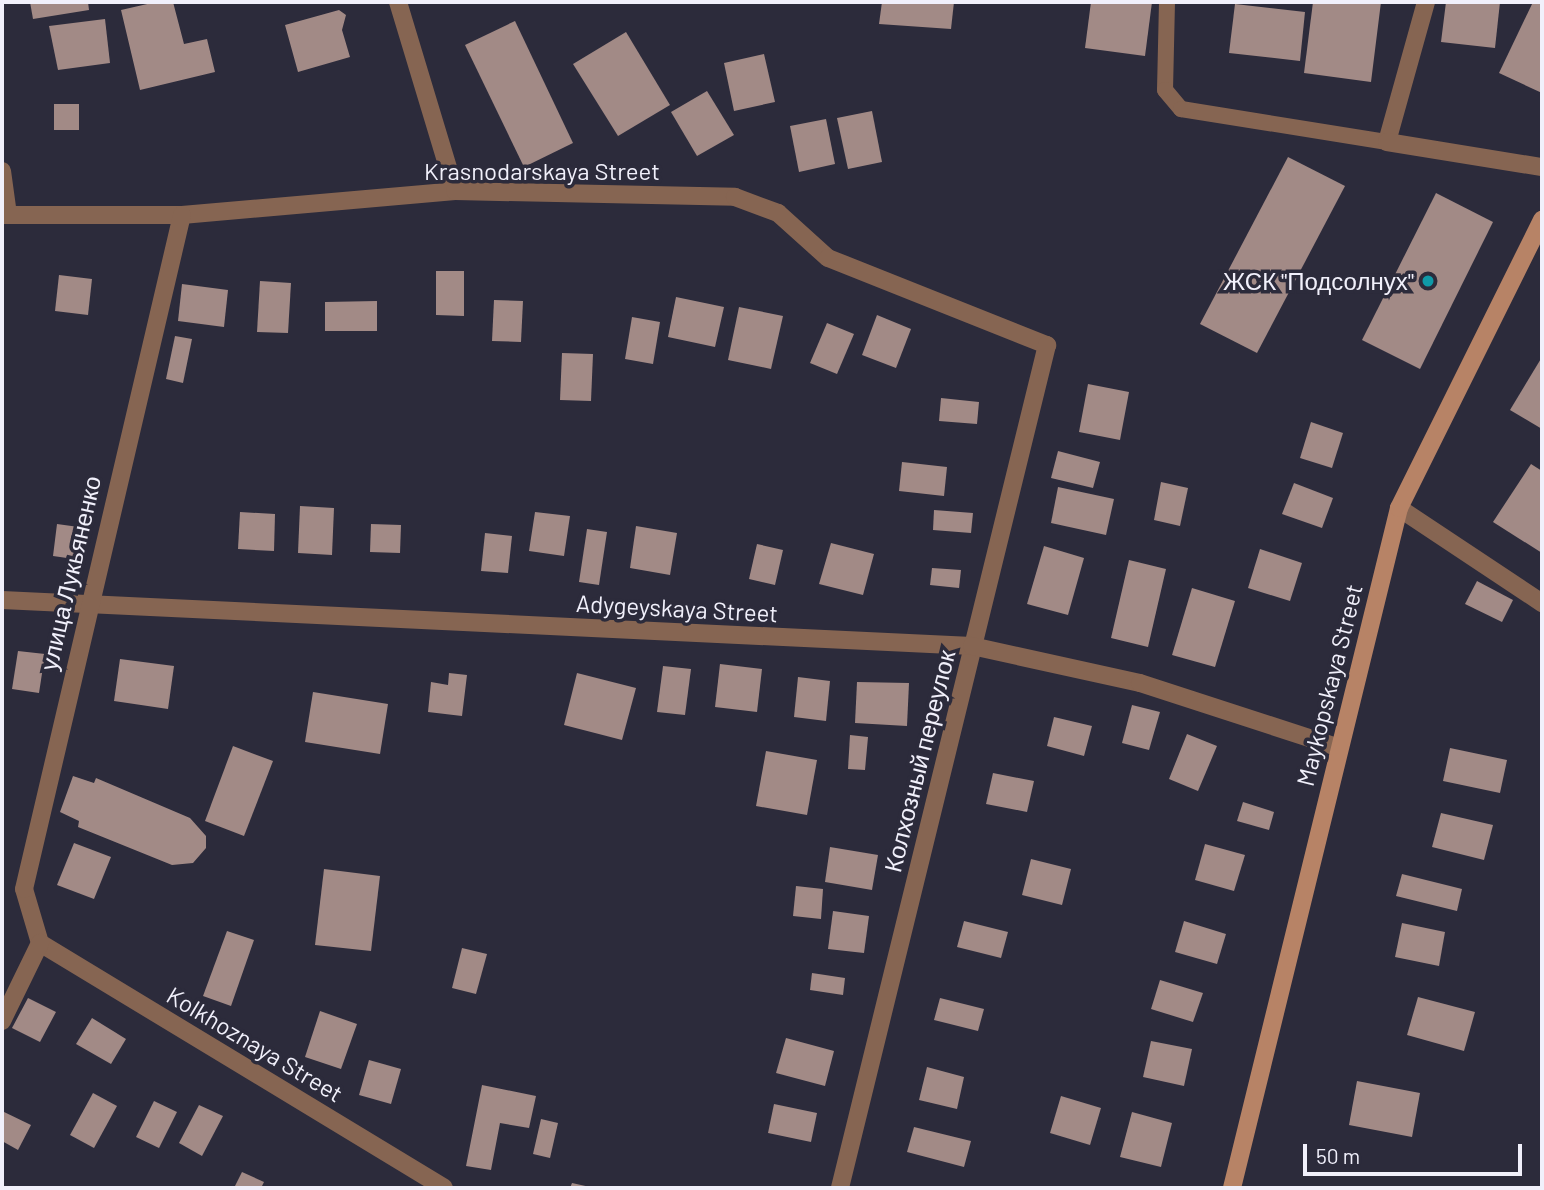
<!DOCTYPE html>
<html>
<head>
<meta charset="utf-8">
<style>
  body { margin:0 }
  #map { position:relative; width:1544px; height:1190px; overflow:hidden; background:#2c2b3b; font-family:Barlow,sans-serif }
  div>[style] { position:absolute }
  .building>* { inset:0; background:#a28a86 }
  .lane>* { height:16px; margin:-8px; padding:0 8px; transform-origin:8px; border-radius:8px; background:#866552 }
  .street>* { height:18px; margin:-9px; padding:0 9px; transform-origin:9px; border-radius:9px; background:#866552 }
  .secondary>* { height:18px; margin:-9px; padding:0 9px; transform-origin:9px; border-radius:9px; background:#b78366 }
  .dots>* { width:19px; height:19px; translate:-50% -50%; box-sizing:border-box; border:4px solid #2c2b3b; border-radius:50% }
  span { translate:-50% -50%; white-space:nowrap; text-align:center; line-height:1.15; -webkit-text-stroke:7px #2c2b3b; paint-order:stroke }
  .street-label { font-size:24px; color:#f1f0fb }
  .poi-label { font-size:24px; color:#f1f0fb }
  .right { translate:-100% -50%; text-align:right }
  .frame { position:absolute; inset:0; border:4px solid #f1f0fb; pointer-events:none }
  .scale { position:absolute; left:1303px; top:1144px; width:219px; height:32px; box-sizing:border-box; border:4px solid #f1f0fb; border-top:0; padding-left:9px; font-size:21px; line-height:24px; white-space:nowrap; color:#f1f0fb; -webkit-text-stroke:5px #2c2b3b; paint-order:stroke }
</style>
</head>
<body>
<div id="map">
  <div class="building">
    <i style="clip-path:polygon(30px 2px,88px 2px,89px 10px,33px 19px)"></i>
    <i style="clip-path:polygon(156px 2px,173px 2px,184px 44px,207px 39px,215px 72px,140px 90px,121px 10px)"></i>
    <i style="clip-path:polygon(882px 2px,954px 2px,951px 29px,879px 24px)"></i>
    <i style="clip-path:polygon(1091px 2px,1152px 2px,1145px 56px,1085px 48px)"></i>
    <i style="clip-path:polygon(1313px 2px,1381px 2px,1371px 82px,1304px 73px)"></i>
    <i style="clip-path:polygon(1446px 2px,1500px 2px,1495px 48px,1441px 42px)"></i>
    <i style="clip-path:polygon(1533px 2px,1542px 2px,1542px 93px,1499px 73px)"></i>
    <i style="clip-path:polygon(1235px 4px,1305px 12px,1300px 61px,1229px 53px)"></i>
    <i style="clip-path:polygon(339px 10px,346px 15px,342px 30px,350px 57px,298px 72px,285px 25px)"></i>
    <i style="clip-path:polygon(105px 19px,110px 63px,58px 70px,49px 26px)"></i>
    <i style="clip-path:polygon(515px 21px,573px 143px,524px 167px,465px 45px)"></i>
    <i style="clip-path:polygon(626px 32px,670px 105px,618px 136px,573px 64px)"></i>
    <i style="clip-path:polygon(764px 54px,775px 102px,734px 111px,724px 63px)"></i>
    <i style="clip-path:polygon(707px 91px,734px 135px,697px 156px,671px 112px)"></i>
    <i style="clip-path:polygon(54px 104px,79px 104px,79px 130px,54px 130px)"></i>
    <i style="clip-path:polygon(872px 111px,882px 162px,848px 169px,837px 118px)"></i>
    <i style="clip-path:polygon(826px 119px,835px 164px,799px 172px,790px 126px)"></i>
    <i style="clip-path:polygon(1288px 157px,1345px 186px,1257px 353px,1200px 324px)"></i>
    <i style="clip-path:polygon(1436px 193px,1493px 222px,1420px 369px,1362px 340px)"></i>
    <i style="clip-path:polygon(436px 271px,464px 271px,464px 316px,436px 315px)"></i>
    <i style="clip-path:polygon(59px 275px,92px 279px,88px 315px,55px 311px)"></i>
    <i style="clip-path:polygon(260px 281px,291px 283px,288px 333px,257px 332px)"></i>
    <i style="clip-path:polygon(182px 284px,228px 290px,224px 327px,178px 321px)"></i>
    <i style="clip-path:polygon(676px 297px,724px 307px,715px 347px,668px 337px)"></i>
    <i style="clip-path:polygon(494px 300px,523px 301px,521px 342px,492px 341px)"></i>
    <i style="clip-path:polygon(377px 301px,377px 331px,325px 331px,325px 302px)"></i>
    <i style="clip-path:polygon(739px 307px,783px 316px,771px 369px,728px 360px)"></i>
    <i style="clip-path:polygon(877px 315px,911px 329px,896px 368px,862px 355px)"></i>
    <i style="clip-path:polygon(632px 317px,660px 322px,653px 364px,625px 359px)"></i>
    <i style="clip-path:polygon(827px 323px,854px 334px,837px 374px,810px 363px)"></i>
    <i style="clip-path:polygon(175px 336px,192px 339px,183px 383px,166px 379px)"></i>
    <i style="clip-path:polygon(562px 353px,593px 354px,591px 401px,560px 400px)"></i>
    <i style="clip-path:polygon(1542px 357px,1542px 429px,1510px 410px)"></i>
    <i style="clip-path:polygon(1088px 384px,1129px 392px,1120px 440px,1079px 432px)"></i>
    <i style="clip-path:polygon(941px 398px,979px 402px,977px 424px,939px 421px)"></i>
    <i style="clip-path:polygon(1311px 422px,1343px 433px,1332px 468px,1300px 458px)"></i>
    <i style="clip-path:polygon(1058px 451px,1100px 462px,1093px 488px,1051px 478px)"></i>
    <i style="clip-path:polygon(902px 462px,947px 467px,944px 496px,899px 491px)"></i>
    <i style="clip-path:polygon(1531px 464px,1542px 471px,1542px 553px,1493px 522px)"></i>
    <i style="clip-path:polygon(1161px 482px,1188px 488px,1180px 526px,1154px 520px)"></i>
    <i style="clip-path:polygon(1294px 483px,1333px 498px,1322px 528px,1282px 514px)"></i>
    <i style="clip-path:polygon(1058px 487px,1114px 499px,1106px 535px,1051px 523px)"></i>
    <i style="clip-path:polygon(300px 506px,334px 508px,332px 555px,298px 553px)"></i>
    <i style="clip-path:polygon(934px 510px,973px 513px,971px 533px,933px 530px)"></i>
    <i style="clip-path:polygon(240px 512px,275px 514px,274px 551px,238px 549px)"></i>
    <i style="clip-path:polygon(535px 512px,570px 516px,564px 556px,529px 551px)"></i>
    <i style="clip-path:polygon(57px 524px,86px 528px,81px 560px,53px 556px)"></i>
    <i style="clip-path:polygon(371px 524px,401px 525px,400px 553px,370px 552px)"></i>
    <i style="clip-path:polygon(636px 526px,677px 533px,670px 575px,630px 568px)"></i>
    <i style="clip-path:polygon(587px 529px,607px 532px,599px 585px,579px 582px)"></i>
    <i style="clip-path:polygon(485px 533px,512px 536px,508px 573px,481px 571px)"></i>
    <i style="clip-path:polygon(831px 543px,874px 554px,863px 595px,819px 584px)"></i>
    <i style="clip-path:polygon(757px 544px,783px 550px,775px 585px,749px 579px)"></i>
    <i style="clip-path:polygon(1044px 546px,1084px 558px,1068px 615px,1027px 604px)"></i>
    <i style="clip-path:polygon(1260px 549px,1302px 563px,1290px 601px,1248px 588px)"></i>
    <i style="clip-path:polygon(1129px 560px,1166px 569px,1148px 647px,1111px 638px)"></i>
    <i style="clip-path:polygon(932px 568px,961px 570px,959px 588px,930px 585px)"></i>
    <i style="clip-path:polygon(1477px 581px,1513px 600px,1502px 622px,1465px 604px)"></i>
    <i style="clip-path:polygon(1192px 588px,1235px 601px,1215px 667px,1172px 655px)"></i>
    <i style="clip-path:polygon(18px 651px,45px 654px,39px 693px,12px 689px)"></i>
    <i style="clip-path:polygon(120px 659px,174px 666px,168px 709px,114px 701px)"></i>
    <i style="clip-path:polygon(720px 664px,762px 669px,757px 712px,715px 707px)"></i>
    <i style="clip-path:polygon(663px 666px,691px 669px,685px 715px,657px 712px)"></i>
    <i style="clip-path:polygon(449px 673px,467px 675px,462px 716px,428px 712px,431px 682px,448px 685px)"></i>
    <i style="clip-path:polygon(577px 673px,636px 688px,622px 740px,564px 725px)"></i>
    <i style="clip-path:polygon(798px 677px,830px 681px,826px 721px,794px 717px)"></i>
    <i style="clip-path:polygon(857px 682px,909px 683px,907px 726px,855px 723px)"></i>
    <i style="clip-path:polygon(313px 692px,388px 704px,380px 754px,305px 742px)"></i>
    <i style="clip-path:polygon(1132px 705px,1160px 712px,1149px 750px,1122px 743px)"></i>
    <i style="clip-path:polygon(1054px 717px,1092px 726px,1084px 756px,1047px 746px)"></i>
    <i style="clip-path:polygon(1187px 734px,1217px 746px,1198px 791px,1169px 779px)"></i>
    <i style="clip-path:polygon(850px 735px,868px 737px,865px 770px,848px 769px)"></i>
    <i style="clip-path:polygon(233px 746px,273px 761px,244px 836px,205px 821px)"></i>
    <i style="clip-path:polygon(1450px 748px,1507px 760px,1500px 793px,1443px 781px)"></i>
    <i style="clip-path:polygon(766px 751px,817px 760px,807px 815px,756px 806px)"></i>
    <i style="clip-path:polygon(993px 773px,1034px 781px,1027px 812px,986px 804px)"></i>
    <i style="clip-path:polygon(73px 776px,94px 783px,96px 778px,190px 818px,206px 836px,206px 848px,193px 863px,172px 865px,78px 827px,79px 821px,60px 812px)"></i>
    <i style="clip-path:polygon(1243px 802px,1274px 812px,1269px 830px,1237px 821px)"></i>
    <i style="clip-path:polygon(1441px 813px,1493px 825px,1484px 860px,1432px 847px)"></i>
    <i style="clip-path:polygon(74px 843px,111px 857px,94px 899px,57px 885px)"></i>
    <i style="clip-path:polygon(1205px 844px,1245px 855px,1234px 891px,1195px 880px)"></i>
    <i style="clip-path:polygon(830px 847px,878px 855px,872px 890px,825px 882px)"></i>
    <i style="clip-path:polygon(1031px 859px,1071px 869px,1062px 905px,1022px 895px)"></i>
    <i style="clip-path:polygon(324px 869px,380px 876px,371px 951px,315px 945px)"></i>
    <i style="clip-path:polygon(1402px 874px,1462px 889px,1457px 911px,1396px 896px)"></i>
    <i style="clip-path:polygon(796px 886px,823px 889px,821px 919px,793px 916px)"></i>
    <i style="clip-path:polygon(833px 911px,869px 916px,864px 953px,828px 949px)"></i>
    <i style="clip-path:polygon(964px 921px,1008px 932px,1001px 958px,957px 947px)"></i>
    <i style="clip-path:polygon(1184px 921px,1226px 934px,1217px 964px,1175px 952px)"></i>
    <i style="clip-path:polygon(1402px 923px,1445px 932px,1439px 966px,1395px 957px)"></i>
    <i style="clip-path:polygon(227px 931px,254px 940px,231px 1006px,203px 996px)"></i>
    <i style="clip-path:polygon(462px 948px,487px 954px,476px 994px,452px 988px)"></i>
    <i style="clip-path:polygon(812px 973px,845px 978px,843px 995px,810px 990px)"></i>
    <i style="clip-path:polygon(1160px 980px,1203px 993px,1193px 1022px,1151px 1009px)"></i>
    <i style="clip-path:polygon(1418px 997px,1475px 1012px,1464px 1051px,1407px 1035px)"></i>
    <i style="clip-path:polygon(28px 998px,56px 1012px,40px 1042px,12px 1028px)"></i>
    <i style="clip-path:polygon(940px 998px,984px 1009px,978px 1031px,934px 1020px)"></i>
    <i style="clip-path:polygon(320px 1011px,357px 1024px,341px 1069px,305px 1057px)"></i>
    <i style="clip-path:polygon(92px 1018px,126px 1039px,111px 1064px,76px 1044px)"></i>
    <i style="clip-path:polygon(786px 1038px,834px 1051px,825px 1086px,776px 1073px)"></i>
    <i style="clip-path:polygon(1151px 1041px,1192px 1049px,1184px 1086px,1143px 1077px)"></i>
    <i style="clip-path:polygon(369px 1060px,401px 1069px,391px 1104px,359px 1095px)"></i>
    <i style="clip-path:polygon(927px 1067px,964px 1077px,957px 1109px,919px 1100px)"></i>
    <i style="clip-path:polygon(1357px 1081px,1420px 1093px,1412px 1137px,1349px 1125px)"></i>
    <i style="clip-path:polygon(482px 1085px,536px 1096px,529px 1128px,500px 1123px,491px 1170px,466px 1166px)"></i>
    <i style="clip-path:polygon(93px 1093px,117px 1106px,94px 1148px,70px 1135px)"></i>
    <i style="clip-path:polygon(1061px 1096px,1101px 1108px,1090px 1145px,1050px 1133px)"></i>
    <i style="clip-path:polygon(154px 1101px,177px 1112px,159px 1148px,136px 1137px)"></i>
    <i style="clip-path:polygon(774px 1104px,817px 1113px,811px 1142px,768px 1133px)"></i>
    <i style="clip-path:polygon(199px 1105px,223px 1116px,202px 1156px,179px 1143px)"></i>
    <i style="clip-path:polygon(2px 1111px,31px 1125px,18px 1150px,2px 1141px)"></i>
    <i style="clip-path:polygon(1132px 1112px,1172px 1123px,1161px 1167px,1120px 1157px)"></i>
    <i style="clip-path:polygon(541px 1119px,558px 1123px,550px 1158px,533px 1154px)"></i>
    <i style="clip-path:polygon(914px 1127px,971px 1141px,964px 1167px,907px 1152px)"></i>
    <i style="clip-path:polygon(242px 1172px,264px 1182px,261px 1188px,234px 1188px)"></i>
    <i style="clip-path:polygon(572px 1183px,590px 1187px,590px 1188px,570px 1188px)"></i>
  </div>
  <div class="lane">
    <i style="left:1167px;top:2px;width:88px;rotate:91.3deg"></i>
    <i style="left:1165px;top:90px;width:25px;rotate:50deg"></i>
    <i style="left:1181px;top:109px;width:209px;rotate:9.1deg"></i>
  </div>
  <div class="street">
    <i style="left:398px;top:2px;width:197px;rotate:73.2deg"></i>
    <i style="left:1426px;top:2px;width:145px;rotate:105.6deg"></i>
    <i style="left:1387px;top:142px;width:157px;rotate:9.2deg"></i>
    <i style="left:2px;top:171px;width:44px;rotate:82.2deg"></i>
    <i style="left:2px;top:215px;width:180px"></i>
    <i style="left:182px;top:215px;width:274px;rotate:-5deg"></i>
    <i style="left:455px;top:191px;width:280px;rotate:1.2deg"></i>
    <i style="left:735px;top:197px;width:46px;rotate:20.4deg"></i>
    <i style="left:778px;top:213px;width:67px;rotate:42deg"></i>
    <i style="left:828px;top:258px;width:236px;rotate:21.7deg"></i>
    <i style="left:1047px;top:345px;width:868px;rotate:103.8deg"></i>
    <i style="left:1399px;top:508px;width:172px;rotate:33.6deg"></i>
    <i style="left:2px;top:600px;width:971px;rotate:2.72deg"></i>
    <i style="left:972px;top:646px;width:172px;rotate:12.4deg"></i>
    <i style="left:1140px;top:683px;width:207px;rotate:18deg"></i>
    <i style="left:40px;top:943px;width:56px;rotate:-106.5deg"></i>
    <i style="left:24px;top:889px;width:692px;rotate:-76.81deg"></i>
    <i style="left:40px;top:943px;width:472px;rotate:31.2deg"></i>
    <i style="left:2px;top:1021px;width:87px;rotate:-64deg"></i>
  </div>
  <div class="secondary">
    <i style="left:1232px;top:1188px;width:700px;rotate:-76.2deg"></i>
    <i style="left:1399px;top:508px;width:322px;rotate:-63.6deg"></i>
  </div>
  <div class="dots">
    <i style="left:1428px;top:281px;background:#0f9aa8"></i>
  </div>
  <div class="street-label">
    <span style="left:542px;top:171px">Krasnodarskaya Street</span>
    <span style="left:70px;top:573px;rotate:-77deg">улица Лукьяненко</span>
    <span style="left:677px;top:608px;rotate:3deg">Adygeyskaya Street</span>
    <span style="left:1329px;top:685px;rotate:-76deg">Maykopskaya Street</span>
    <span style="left:919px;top:761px;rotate:-76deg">Колхозный переулок</span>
    <span style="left:255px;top:1044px;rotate:31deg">Kolkhoznaya Street</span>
  </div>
  <div class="poi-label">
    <span class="right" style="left:1414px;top:281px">ЖСК "Подсолнух"</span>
  </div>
  <div class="frame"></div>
  <div class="scale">50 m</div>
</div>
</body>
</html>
